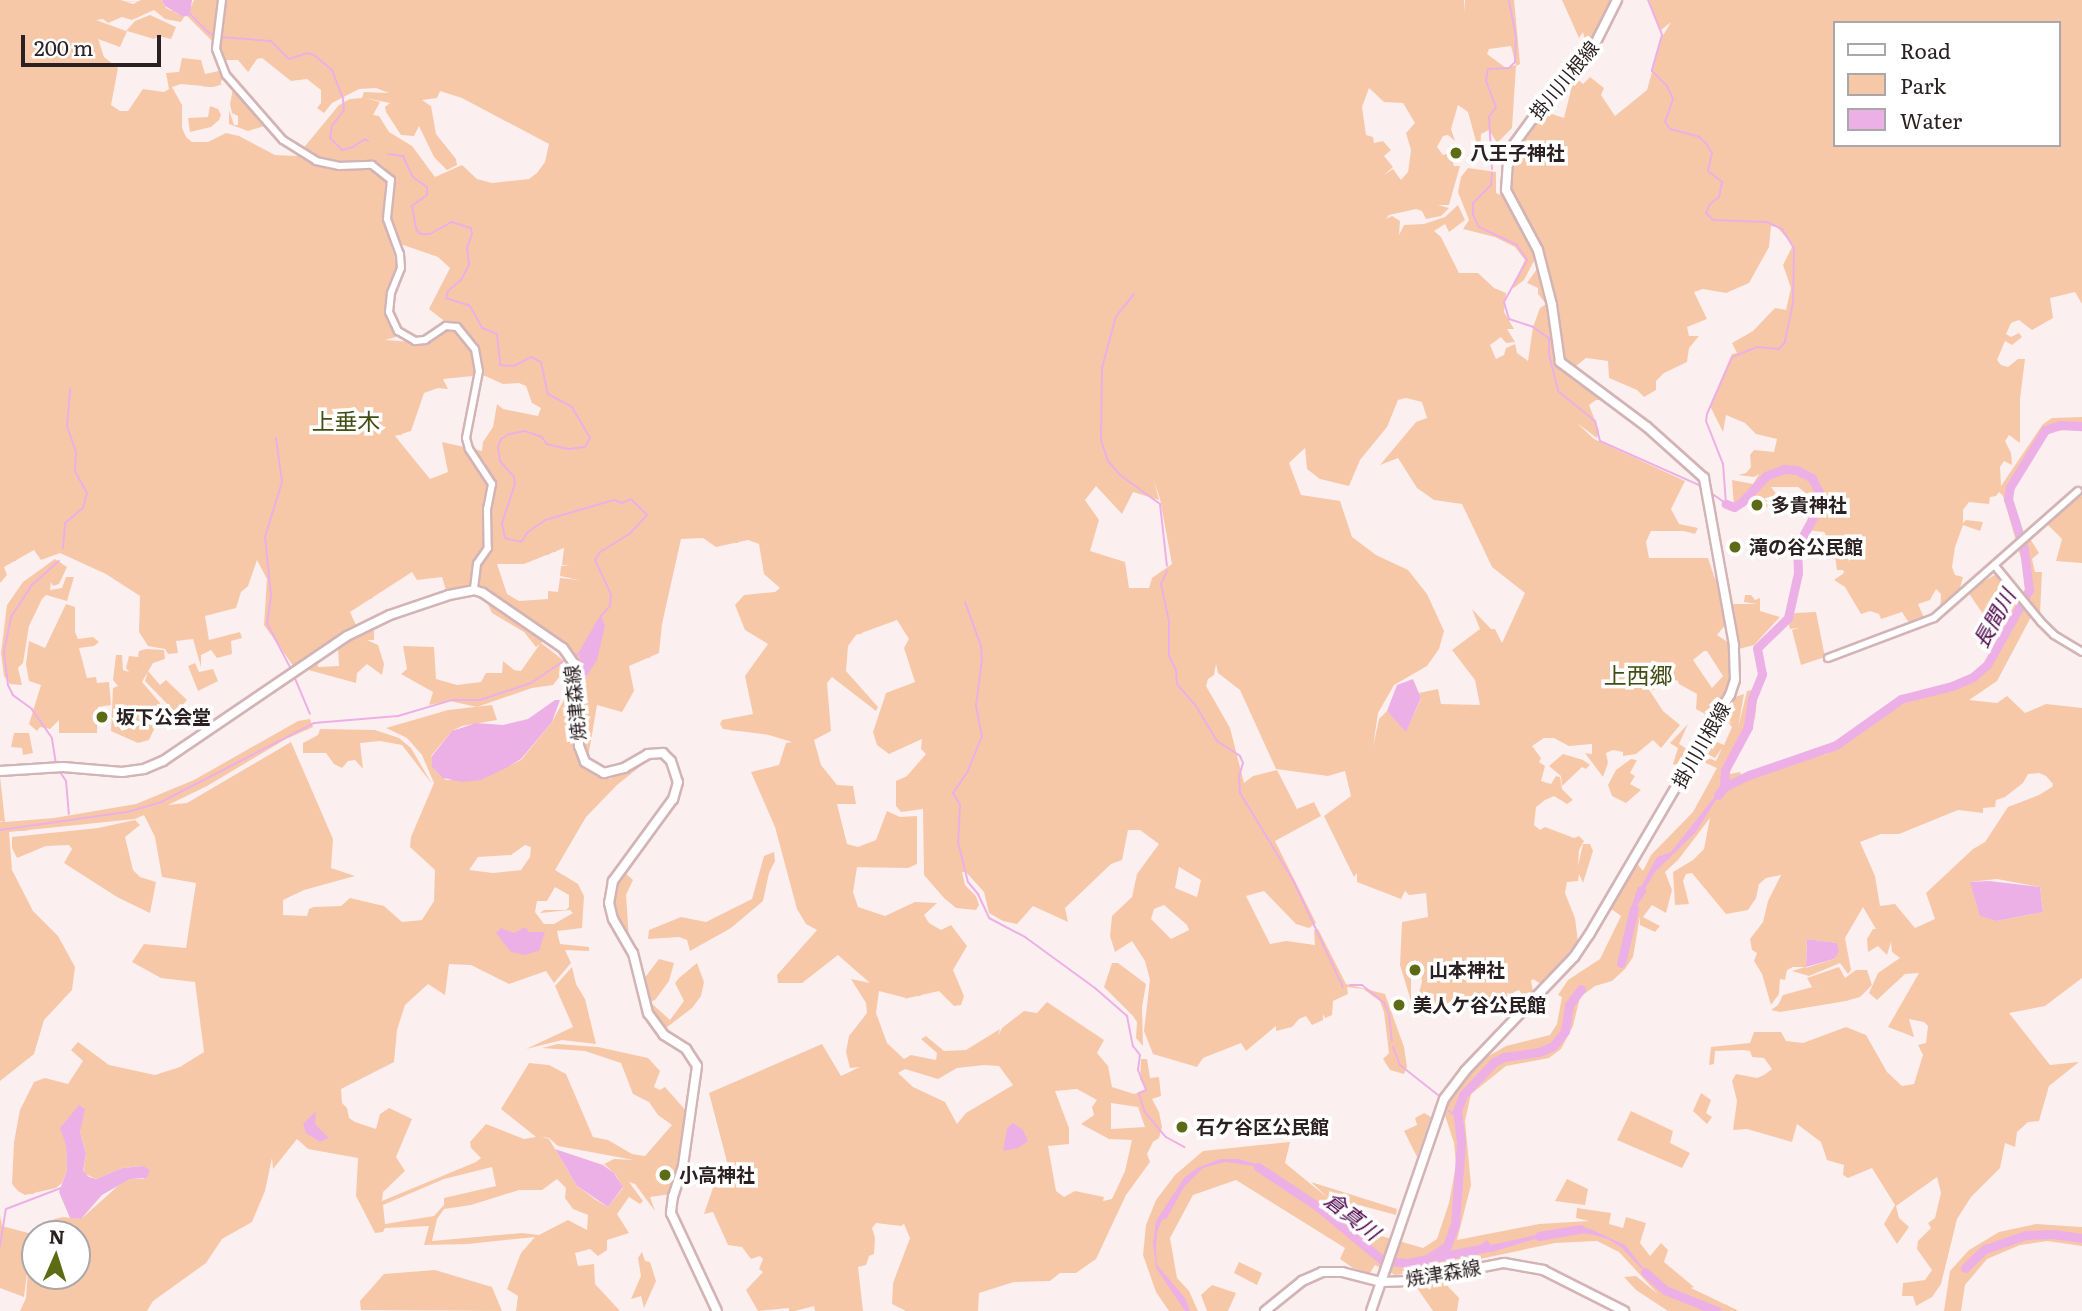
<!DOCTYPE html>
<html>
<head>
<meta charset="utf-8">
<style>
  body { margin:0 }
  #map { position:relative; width:2082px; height:1311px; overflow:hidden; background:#fceff0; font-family:Literata,"Noto Sans JP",serif }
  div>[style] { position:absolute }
  .green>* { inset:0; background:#f7c8a8 }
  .water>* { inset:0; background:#edb0e6 }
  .stream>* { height:2px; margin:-1px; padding:0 1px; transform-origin:1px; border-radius:1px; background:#edb0e6 }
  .river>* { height:9px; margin:-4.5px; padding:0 4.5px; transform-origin:4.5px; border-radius:4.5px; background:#edb0e6 }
  .roads { filter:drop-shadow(2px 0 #d3b4b6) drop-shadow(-2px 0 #d3b4b6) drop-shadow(0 2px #d3b4b6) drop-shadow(0 -2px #d3b4b6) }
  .tertiary>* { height:6px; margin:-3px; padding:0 3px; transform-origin:3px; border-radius:3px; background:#fff }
  .primary>* { height:8px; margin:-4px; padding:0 4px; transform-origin:4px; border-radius:4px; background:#fff }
  .dots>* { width:19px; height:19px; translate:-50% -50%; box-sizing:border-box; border:4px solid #fff; border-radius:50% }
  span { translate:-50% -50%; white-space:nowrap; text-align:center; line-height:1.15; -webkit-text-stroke:7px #fff; paint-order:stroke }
  .street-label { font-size:19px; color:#2c2122 }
  .poi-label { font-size:19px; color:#2c2122; font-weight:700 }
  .left { translate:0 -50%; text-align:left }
  .water-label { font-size:21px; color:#4a0047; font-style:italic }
  .quarter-label { font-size:23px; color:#424d14 }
  .legend { position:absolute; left:1833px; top:21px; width:228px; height:126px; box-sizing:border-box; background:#fff; border:2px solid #aba6a7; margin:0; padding:9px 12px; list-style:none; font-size:21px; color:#2c2122 }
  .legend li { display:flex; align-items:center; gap:14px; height:35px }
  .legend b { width:35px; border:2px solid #aba6a7 }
  .north { position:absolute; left:21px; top:1220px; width:70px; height:70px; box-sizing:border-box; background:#fff; border:2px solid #aba6a7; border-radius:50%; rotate:3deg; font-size:19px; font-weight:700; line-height:28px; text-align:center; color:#2c2122 }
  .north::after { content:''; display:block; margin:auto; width:24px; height:32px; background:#5c6b14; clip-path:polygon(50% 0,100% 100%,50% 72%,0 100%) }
  .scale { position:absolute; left:21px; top:35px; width:140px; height:32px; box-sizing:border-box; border:4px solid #2c2122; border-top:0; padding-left:9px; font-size:21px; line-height:24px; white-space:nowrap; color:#2c2122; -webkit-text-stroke:5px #fff; paint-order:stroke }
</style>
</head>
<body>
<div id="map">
  <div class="green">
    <i style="clip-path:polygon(evenodd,0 0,121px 0,133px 4px,141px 0,162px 0,166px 8px,184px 17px,181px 22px,165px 19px,154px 10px,132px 20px,122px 17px,108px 23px,103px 19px,96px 20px,126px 31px,135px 21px,150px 15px,176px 27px,171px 39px,159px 36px,154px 39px,127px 31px,120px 47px,98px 39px,104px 57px,118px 68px,111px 105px,120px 111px,128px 111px,143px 89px,164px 92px,169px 89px,166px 73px,179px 72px,182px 58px,201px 60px,205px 74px,219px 71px,222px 79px,220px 85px,213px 87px,181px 84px,172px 87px,182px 105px,182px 128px,186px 137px,192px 142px,208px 142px,226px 133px,239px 136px,275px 155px,297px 156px,339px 105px,350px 99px,362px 98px,364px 92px,389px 93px,376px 88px,359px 89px,332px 103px,324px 113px,317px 108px,321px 103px,321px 90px,307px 79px,291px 81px,262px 58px,257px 59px,248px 72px,238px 60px,225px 60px,218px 43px,224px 0,1464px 0,1464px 12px,1465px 0,1514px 0,1520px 64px,1516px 66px,1512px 128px,1497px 143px,1489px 130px,1481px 134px,1480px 156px,1468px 112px,1458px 105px,1451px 129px,1455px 141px,1448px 135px,1443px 136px,1437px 147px,1443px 155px,1450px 153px,1454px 166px,1460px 166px,1449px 205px,1438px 205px,1449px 208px,1441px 216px,1426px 219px,1422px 211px,1416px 209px,1389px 215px,1386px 219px,1392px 216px,1400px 221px,1399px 235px,1404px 225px,1424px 224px,1445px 217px,1458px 205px,1465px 220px,1449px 232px,1445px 224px,1434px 231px,1441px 237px,1459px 273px,1478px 273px,1494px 288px,1506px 293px,1504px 312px,1514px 329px,1507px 329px,1515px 342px,1506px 343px,1501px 337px,1490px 345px,1496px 359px,1504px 355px,1506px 348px,1515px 344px,1517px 353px,1528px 361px,1533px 327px,1540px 308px,1546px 304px,1538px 294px,1538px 288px,1527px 283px,1539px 266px,1550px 322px,1553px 325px,1546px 277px,1511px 196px,1508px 183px,1513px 149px,1543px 111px,1564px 118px,1572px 86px,1568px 82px,1575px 77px,1583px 84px,1590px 77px,1604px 88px,1601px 95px,1615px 116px,1647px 90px,1661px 39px,1671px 22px,1660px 31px,1649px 0,2082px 0,2082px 304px,2075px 292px,2050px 298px,2053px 318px,2032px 330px,2019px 320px,2011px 323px,2006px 334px,2011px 337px,2019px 333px,2022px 337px,2012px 345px,2005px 341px,1997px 360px,2001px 365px,2008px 367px,2018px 359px,2025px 359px,2020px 399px,2020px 443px,2009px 435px,2005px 441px,2011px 453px,2012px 465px,2004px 461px,2000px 467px,2001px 486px,2043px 424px,2052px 418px,2082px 417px,2082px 428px,2049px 432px,2033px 449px,2008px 496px,2024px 540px,2029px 537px,2039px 553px,2032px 559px,2035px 572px,2042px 572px,2040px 614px,2024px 595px,2027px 579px,2003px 496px,1999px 492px,1996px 496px,1990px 497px,1989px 504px,1969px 502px,1963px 510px,1963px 523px,1966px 520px,1983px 522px,1980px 531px,1963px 525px,1955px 547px,1952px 567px,1955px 575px,1963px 577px,1959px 591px,1940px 611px,1941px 594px,1936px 589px,1930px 600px,1918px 604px,1925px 620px,1910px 624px,1902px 612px,1881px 619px,1879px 614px,1870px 611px,1861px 614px,1845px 587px,1834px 580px,1844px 573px,1843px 570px,1837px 570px,1834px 549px,1824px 532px,1806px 530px,1811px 497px,1798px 487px,1771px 487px,1782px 502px,1792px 504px,1796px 509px,1790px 511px,1771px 505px,1765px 508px,1761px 499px,1754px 498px,1736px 512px,1735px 509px,1743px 501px,1734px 506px,1732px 480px,1753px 484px,1759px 474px,1754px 477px,1738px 475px,1746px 473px,1751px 467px,1750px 455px,1754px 450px,1774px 452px,1777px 439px,1756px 434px,1745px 423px,1726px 415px,1723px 432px,1710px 406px,1732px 354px,1737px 353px,1732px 343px,1753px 331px,1775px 308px,1786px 310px,1791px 288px,1783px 265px,1793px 245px,1777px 227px,1771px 226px,1769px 247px,1749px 283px,1726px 293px,1703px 289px,1694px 292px,1707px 319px,1687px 327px,1689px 336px,1699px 336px,1689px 348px,1687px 362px,1664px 373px,1656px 381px,1656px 390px,1644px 397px,1637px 390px,1609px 378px,1608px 361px,1586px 358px,1571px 370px,1583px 382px,1576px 382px,1619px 409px,1616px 411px,1604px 400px,1596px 400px,1589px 405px,1599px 431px,1597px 438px,1577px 423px,1594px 439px,1685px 481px,1671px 509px,1679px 524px,1698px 528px,1695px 534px,1684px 531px,1651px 531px,1646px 542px,1649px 558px,1708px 558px,1715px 579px,1719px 579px,1726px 624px,1717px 635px,1729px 643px,1733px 673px,1726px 697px,1711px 717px,1696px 709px,1697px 694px,1679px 684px,1677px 680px,1650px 691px,1663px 711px,1680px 725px,1661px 748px,1653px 740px,1636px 754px,1623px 756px,1623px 752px,1613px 750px,1606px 753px,1608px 763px,1603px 777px,1585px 753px,1592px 754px,1592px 744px,1569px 746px,1554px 738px,1544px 738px,1532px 746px,1541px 758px,1539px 762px,1545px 766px,1541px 781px,1551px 784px,1556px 776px,1560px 777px,1562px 789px,1573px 800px,1567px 804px,1554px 796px,1545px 800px,1536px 807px,1534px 825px,1540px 830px,1545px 827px,1574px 838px,1579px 836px,1584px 841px,1579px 850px,1578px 866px,1583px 844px,1590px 844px,1593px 851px,1583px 883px,1579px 874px,1578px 881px,1567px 882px,1565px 893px,1575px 918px,1578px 942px,1541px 984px,1533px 979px,1531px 981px,1533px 991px,1526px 999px,1519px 990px,1514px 992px,1500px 1003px,1505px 1012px,1494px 1016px,1491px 1010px,1471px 1008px,1443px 1013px,1431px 1010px,1415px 1016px,1414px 998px,1418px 996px,1422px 982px,1420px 966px,1411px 969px,1411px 1001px,1400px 965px,1402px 922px,1428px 917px,1426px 893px,1409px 895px,1405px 891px,1401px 899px,1357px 882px,1357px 873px,1354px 877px,1324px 816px,1351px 796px,1345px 771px,1328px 776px,1276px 769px,1240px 690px,1218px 673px,1216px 664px,1214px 675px,1208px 679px,1206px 686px,1230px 728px,1244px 783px,1253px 776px,1277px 770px,1297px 809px,1314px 802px,1321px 816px,1275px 841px,1316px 923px,1309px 928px,1296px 924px,1264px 891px,1246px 896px,1270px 944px,1286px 941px,1315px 945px,1314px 930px,1318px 929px,1346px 984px,1385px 994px,1404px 1047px,1407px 1067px,1404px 1074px,1390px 1070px,1383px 1059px,1389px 1053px,1384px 1012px,1380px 1001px,1363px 989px,1347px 987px,1348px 994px,1333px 1001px,1332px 1015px,1325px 1018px,1323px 1014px,1323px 1020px,1312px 1025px,1306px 1016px,1299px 1019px,1292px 1027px,1276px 1031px,1276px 1026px,1246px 1051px,1241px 1043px,1203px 1058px,1197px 1067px,1153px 1054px,1144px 1031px,1150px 980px,1145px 961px,1132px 941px,1115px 952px,1110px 936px,1112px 916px,1132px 897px,1137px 874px,1159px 844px,1140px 830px,1128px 830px,1122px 860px,1111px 864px,1065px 908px,1068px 922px,1033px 906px,1017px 924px,1003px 921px,989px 913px,984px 892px,966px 872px,962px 872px,965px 885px,976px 896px,979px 905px,976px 910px,956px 908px,944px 898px,924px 875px,923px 809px,901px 812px,896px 806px,896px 781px,907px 776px,926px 754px,921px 749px,922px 739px,889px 754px,877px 745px,873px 732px,886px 693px,915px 682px,904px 648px,909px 639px,897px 620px,856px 635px,848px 646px,846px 671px,878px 707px,876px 711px,832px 677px,827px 683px,831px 731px,814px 740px,821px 765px,837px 785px,853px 786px,856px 804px,837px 804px,847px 844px,858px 847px,876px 840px,887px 811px,900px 817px,917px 816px,917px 864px,908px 868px,857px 867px,853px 892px,858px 907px,885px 916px,915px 902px,937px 903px,924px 915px,929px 923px,941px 930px,951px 925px,967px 946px,953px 970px,964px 996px,961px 1005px,954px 1006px,939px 991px,904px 999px,906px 998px,879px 991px,876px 1013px,887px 1043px,904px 1059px,911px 1055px,936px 1060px,937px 1053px,921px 1039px,926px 1036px,944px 1051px,966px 1050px,1000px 1029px,998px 1036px,1002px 1028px,1024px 1011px,1037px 1013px,1047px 1002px,1104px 1040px,1097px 1053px,1108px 1066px,1112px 1087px,1134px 1094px,1146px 1090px,1140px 1079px,1141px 1059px,1147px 1059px,1150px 1078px,1159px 1077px,1161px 1096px,1152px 1099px,1159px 1112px,1162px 1127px,1159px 1138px,1153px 1142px,1147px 1154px,1150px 1162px,1126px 1195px,1096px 1259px,1076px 1273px,1060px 1273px,1050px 1281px,1014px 1282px,979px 1293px,978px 1311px,906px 1311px,892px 1304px,893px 1283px,910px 1238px,904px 1224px,901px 1226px,876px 1223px,872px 1228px,875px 1238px,874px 1254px,869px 1256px,866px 1265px,858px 1267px,863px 1311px,815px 1311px,814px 1306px,795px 1311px,789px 1311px,789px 1308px,758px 1311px,746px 1290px,763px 1272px,759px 1269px,763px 1259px,760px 1256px,751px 1259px,742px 1247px,728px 1245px,713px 1212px,704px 1214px,716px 1179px,723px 1174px,727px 1162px,709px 1093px,822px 1044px,841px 1076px,860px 1067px,850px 1068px,846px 1052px,849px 1036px,867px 1013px,866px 1003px,851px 979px,870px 983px,838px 955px,802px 983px,778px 983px,777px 975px,817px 930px,806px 924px,797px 909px,775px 827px,751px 772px,779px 765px,786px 743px,792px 742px,769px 735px,723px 729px,720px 724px,722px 720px,753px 714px,745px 676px,768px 644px,745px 630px,735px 605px,744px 595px,775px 592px,780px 588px,764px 574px,759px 544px,748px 540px,716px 547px,703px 538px,681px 539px,662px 624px,659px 653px,629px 666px,634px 691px,622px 712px,597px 705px,587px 764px,597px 776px,610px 779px,634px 763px,652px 757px,617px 785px,586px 817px,555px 870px,578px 884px,584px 896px,582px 928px,557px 931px,560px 944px,589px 947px,589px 951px,565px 950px,571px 963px,554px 983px,546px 971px,509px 984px,471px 965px,449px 964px,445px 995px,428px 984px,405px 1005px,397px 1030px,394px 1062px,341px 1089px,342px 1103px,347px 1108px,349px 1118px,355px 1122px,376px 1129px,380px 1114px,389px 1108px,412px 1119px,396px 1157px,405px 1171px,383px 1192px,382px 1201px,476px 1162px,481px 1158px,471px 1148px,470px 1142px,486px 1124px,524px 1139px,536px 1137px,501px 1109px,529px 1063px,549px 1065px,566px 1074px,593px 1137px,608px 1140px,632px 1154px,645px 1156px,672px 1125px,658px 1115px,649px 1102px,633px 1094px,621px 1063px,585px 1051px,542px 1048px,558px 1044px,598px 1047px,648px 1058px,660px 1071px,654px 1087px,660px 1090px,665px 1087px,688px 1113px,677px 1179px,670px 1169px,661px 1170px,661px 1182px,674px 1182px,671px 1194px,650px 1197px,655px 1211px,635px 1184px,629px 1182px,643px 1201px,640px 1204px,629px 1197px,617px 1214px,629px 1233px,607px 1240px,607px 1250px,598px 1256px,590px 1249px,575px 1253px,578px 1266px,594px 1264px,595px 1284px,620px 1311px,516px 1311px,518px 1296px,507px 1289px,521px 1253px,535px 1237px,468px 1244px,424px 1245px,429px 1226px,385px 1228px,383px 1232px,375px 1233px,356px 1196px,358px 1158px,308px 1149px,297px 1139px,273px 1169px,272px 1158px,265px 1191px,252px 1222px,222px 1239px,206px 1263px,153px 1301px,147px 1311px,20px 1311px,26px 1298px,29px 1253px,35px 1230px,44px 1222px,63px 1217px,81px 1219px,119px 1185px,130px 1179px,144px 1179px,143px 1166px,122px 1168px,96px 1179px,83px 1173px,86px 1154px,80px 1132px,66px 1136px,67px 1170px,62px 1183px,56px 1188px,25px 1195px,18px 1191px,12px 1184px,14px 1142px,20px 1110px,34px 1082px,45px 1078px,68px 1084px,83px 1061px,71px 1050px,78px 1042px,109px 1065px,155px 1075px,180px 1067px,204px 1052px,195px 982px,161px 978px,132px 962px,144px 944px,186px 948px,196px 883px,162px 877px,155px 837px,144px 815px,135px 819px,9px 832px,12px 870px,33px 911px,58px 936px,75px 967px,72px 990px,44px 1020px,34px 1054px,0 1081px,0 822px,4px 821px,0 821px,0 776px,5px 822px,54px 818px,136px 804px,194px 780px,298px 721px,310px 719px,313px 727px,286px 739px,207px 786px,168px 805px,187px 803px,291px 742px,333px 839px,331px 868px,355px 876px,304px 890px,283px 900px,283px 915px,307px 916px,309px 909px,314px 907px,341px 906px,350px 898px,384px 906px,402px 922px,422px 920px,434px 901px,435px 870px,410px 847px,411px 837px,434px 783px,422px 755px,407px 738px,386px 728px,448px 710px,492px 705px,497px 720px,462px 726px,452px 731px,431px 756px,434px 757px,434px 769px,446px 780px,480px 780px,521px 760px,552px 722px,572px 685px,566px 648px,468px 588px,446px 590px,442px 577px,417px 580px,412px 572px,350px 612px,356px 625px,294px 667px,264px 625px,267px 579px,257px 560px,248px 586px,241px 592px,236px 608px,205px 616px,209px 640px,240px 632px,242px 638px,231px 641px,232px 654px,217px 658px,211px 650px,201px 655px,201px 667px,193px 639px,176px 641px,178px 653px,168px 654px,165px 649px,148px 646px,139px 632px,140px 596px,106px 574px,60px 553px,41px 560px,34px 550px,4px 567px,7px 575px,0 583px,0 0,1835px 23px,2059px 23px,2059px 145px,1835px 145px,1835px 23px,0 0,1511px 46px,1516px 65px,1506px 68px,1487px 54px,1489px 49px,1511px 46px,0 0,1369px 88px,1384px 102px,1403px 103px,1415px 123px,1406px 133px,1411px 150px,1409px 165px,1408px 172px,1401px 180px,1393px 169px,1384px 175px,1393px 167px,1384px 156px,1391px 150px,1383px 141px,1374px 143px,1373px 137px,1366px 135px,1362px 107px,1369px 88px,0 0,440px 91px,462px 98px,549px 144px,545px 162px,537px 173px,529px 179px,492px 183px,477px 179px,462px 165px,435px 177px,412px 146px,389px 132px,379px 116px,373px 115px,380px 102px,365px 98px,390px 103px,385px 107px,386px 112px,401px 135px,414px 136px,419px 126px,434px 157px,447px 170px,457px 165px,456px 159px,436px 134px,431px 106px,422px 100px,437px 98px,440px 91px,0 0,389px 240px,438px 257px,450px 268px,429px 309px,443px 320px,440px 334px,427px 343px,385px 340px,396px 337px,385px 313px,397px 264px,389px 240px,0 0,483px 375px,503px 384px,519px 383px,526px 386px,532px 403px,541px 408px,538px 416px,503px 409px,497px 404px,493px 427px,483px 442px,482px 451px,442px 442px,448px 472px,430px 479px,395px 436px,411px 431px,424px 393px,438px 388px,448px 389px,443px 379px,483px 375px,0 0,1406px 398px,1422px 402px,1427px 418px,1416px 422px,1380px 465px,1398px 458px,1417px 488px,1434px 500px,1462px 504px,1492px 567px,1525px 593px,1502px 643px,1495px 629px,1491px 629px,1472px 609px,1480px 629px,1452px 650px,1475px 680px,1480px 705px,1441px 704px,1438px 689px,1419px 693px,1421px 699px,1406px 731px,1387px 711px,1379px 719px,1373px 747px,1378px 713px,1394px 685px,1427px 666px,1439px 649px,1444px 631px,1427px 594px,1408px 570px,1376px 555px,1352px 537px,1340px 501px,1301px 495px,1289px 463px,1305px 448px,1307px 469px,1320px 479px,1349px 486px,1360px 460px,1387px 427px,1398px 400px,1406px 398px,0 0,1154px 481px,1160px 499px,1172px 564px,1152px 578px,1149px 588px,1129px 588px,1125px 562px,1090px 551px,1099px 520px,1085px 500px,1096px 486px,1122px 514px,1133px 492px,1159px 500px,1154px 481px,0 0,564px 548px,562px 565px,571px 566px,561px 566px,560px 576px,580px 580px,560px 578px,558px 592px,548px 591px,548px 599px,519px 601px,507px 594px,497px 564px,524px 564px,564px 548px,0 0,1707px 651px,1723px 676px,1712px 688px,1693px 660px,1704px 651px,1707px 651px,0 0,525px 845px,531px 847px,530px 857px,521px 870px,493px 873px,469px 870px,478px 857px,511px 855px,525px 845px,0 0,1179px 867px,1201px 880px,1197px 897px,1175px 888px,1179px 867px,0 0,555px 887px,569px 895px,569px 907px,566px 910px,544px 910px,540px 913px,570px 910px,573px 913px,554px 924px,544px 924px,535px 912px,537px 901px,547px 901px,555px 887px,0 0,1164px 905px,1187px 925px,1189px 930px,1171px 939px,1151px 919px,1154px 909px,1164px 905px,0 0,984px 1065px,999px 1066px,1013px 1085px,966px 1113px,957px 1124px,945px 1102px,913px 1087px,898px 1073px,905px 1069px,938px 1079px,957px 1068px,984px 1065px,0 0,1077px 1089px,1097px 1100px,1092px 1107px,1094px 1115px,1081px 1124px,1109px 1139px,1132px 1140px,1125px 1171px,1112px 1199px,1103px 1201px,1104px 1197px,1075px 1191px,1064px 1197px,1056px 1191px,1048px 1146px,1069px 1144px,1069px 1128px,1055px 1091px,1077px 1089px,0 0,1111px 1103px,1138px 1107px,1145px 1127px,1111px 1129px,1111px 1103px,0 0,541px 1137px,549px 1138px,558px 1146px,634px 1160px,614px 1159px,604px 1164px,616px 1175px,623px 1188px,608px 1207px,596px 1200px,577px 1186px,549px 1139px,541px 1137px,0 0,492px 1167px,496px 1186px,444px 1198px,444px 1205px,434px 1216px,385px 1224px,383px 1205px,444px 1179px,492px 1167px,0 0,557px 1179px,566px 1188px,565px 1198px,573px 1209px,588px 1215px,587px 1230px,568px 1220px,539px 1235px,522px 1233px,432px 1241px,437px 1219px,444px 1209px,471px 1205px,519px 1190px,542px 1190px,557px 1179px,0 0,35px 1234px,77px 1234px,77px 1276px,35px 1276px,35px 1234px)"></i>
    <i style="clip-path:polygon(194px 0,222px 0,216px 45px,187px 16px)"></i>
    <i style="clip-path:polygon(1562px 0,1617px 0,1593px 51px,1586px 45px,1583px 32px,1579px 38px)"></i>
    <i style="clip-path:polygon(233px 89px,242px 98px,264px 126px,248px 131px,229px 124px,229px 110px,234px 125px,238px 125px,238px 116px,232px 113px,230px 104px)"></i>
    <i style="clip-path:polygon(210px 106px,218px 109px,221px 115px,219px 120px,211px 127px,190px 132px,188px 118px,208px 117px)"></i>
    <i style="clip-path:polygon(1468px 168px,1496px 172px,1496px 193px,1503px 196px,1530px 235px,1536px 257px,1524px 280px,1515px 287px,1511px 289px,1525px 260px,1515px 247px,1495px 237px,1463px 229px,1469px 220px,1458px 192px,1461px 177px)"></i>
    <i style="clip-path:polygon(2078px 491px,2082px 497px,2082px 563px,2056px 561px,2062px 539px,2045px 522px)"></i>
    <i style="clip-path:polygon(55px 559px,67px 567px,59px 584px,53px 586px,51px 582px,50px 590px,62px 588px,66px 577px,74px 577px,67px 601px,46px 595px,42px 599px,29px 626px,23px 663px,18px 668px,22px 685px,10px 684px,4px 676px,1px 653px,7px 605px,23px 582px)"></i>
    <i style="clip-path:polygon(1996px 574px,2021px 601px,1998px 636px,1970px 595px,1970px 590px)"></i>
    <i style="clip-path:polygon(1745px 595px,1751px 595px,1755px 600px,1760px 598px,1760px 611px,1780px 617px,1754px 645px,1739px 649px,1726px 604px,1757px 604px,1744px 602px)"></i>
    <i style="clip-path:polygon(486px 600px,544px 639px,541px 643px,563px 660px,560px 676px,553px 685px,532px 688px,477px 707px,450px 701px,429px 705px,433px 692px,401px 674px,407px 669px,403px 646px,434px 647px,436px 679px,457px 685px,481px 682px,486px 673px,502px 673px,503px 661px,514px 670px,521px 671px,540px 644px,536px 647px,524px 632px,492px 613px)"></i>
    <i style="clip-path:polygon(66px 604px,75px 607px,75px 632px,78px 639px,93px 637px,99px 642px,94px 646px,79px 648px,87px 678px,96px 677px,97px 683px,109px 682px,111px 705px,98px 707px,97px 733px,59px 733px,59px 720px,50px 729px,40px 727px,37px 731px,29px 724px,41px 685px,29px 681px,26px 664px,29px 641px,45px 648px)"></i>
    <i style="clip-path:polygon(evenodd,2024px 605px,2032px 615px,1997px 681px,1969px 700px,1997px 703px,2007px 696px,2025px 713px,2046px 704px,2082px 708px,2082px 978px,2045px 1006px,2009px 1013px,2050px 1065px,2079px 1062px,2049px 1086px,2039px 1121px,2028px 1122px,2017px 1132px,2015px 1147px,2005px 1143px,2000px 1168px,1971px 1197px,1957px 1219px,1941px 1284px,1932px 1297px,1916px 1306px,1913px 1296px,1902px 1296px,1903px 1283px,1925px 1280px,1932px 1270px,1917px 1249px,1918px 1241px,1931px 1228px,1928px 1223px,1935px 1218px,1941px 1193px,1937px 1177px,1896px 1206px,1899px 1218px,1909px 1227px,1897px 1244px,1884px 1224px,1895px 1205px,1872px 1168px,1848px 1178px,1843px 1175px,1844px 1165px,1827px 1160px,1821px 1142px,1797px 1124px,1792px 1142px,1747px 1129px,1733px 1130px,1737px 1101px,1732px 1081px,1736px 1074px,1757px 1078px,1764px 1075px,1772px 1069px,1764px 1058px,1752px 1057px,1750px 1051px,1743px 1050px,1715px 1051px,1714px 1064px,1709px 1065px,1711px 1047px,1750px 1043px,1754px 1032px,1781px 1032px,1786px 1041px,1803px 1043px,1846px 1027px,1866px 1035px,1887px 1072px,1902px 1086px,1914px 1084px,1923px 1055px,1918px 1045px,1926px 1043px,1928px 1026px,1924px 1022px,1909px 1019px,1914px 1037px,1888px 1027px,1919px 973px,1905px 974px,1877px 1000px,1869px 993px,1878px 973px,1900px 958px,1892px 952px,1891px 942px,1887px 955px,1878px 946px,1868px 952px,1867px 939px,1873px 929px,1876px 929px,1863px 907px,1845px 938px,1851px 970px,1848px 974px,1840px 963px,1809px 976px,1792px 971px,1805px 967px,1793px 967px,1787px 970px,1785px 980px,1780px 979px,1779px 994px,1771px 1005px,1762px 974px,1754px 961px,1757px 953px,1752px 950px,1750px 939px,1763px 922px,1768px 901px,1781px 875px,1766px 878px,1759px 884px,1756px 898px,1748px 910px,1726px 914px,1692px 873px,1686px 874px,1683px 881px,1689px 904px,1675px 905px,1673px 872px,1693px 860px,1704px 849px,1710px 818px,1678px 860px,1665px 872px,1672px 890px,1666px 913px,1652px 905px,1643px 917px,1660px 926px,1655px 932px,1640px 925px,1640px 916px,1633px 957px,1625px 969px,1612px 981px,1595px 986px,1580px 997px,1573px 1026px,1561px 1049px,1549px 1058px,1506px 1066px,1471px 1094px,1465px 1121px,1471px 1185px,1457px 1240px,1539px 1224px,1589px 1221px,1576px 1218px,1577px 1208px,1611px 1213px,1609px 1224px,1623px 1228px,1626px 1217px,1646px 1223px,1640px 1243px,1650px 1256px,1661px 1243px,1668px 1250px,1664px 1262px,1694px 1287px,1691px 1288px,1739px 1311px,1668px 1311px,1636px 1290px,1624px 1277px,1636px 1276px,1658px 1294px,1619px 1252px,1597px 1241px,1555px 1243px,1414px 1273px,1395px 1275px,1375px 1265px,1370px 1273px,1353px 1268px,1340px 1259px,1345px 1248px,1236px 1180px,1193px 1195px,1170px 1238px,1177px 1278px,1189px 1291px,1198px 1311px,1169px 1311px,1156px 1292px,1143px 1255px,1146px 1225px,1156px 1200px,1175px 1175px,1203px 1151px,1290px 1142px,1285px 1163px,1329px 1199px,1311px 1182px,1397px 1209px,1396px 1215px,1359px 1205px,1354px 1217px,1378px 1235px,1423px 1248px,1437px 1239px,1449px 1203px,1456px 1165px,1454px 1143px,1443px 1109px,1464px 1077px,1480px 1061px,1506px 1046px,1550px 1035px,1557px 1024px,1562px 997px,1558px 995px,1568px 980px,1600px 959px,1621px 916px,1610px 908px,1636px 862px,1643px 871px,1651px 855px,1693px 812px,1717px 768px,1699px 760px,1701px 755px,1716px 761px,1722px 748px,1715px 758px,1704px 752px,1707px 745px,1715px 741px,1724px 745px,1732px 727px,1728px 722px,1733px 723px,1723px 719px,1732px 698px,1744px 694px,1738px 728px,1747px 691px,1758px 689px,1755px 718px,1731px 764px,1730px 774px,1740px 772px,1742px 778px,1826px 754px,1900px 705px,1977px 675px,1989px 663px,2024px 605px,2039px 773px,2046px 776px,2053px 784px,2052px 787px,2039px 795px,2008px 807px,1985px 842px,1973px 849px,1926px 893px,1935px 919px,1915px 928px,1895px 904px,1880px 906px,1875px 876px,1860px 842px,1881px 834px,1899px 834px,1958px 810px,1983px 813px,1983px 808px,1995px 807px,1996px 800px,2005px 797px,2023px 783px,2028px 774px,2039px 773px,2024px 605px,1997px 879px,2040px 887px,2043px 912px,1997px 921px,1970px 882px,1997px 879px,2024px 605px,1807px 939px,1836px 943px,1834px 959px,1806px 968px,1807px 939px)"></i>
    <i style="clip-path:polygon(1816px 612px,1825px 657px,1801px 665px,1792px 630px,1799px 628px,1790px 629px,1788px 622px,1795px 613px)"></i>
    <i style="clip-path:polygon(374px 627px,374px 640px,367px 640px,378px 645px,384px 664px,382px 675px,367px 664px,357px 673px,356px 683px,305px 669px,317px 660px,318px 667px,339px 666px,338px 646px)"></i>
    <i style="clip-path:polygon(146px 649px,164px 650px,165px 659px,153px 663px,142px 682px,160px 703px,158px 721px,149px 740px,138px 743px,111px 731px,113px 688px,118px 686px,113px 680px,116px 655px,122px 655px,123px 670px,129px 672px,126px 668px,129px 656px,138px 657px,139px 651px)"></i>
    <i style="clip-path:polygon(195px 663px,199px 672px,213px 669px,218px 681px,198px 691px,188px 666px)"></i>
    <i style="clip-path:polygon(148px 671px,160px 685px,166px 680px,187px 700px,176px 713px,145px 681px)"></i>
    <i style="clip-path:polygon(1688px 724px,1679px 744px,1690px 751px,1679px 768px,1673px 764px,1678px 748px,1670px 743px)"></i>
    <i style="clip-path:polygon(320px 729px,375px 730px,399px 738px,411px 748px,432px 784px,402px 745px,380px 741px,360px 743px,363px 769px,355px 760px,348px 761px,342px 768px,334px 764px,326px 753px,303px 753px,303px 743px,318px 735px)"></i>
    <i style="clip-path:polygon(14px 733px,29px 733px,33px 753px,23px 755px,22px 748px,11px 747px)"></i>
    <i style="clip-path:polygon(1563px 754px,1583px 760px,1590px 765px,1586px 769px,1582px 767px,1562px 786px,1561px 776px,1549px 766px)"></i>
    <i style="clip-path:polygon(1631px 759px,1637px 760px,1630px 773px,1635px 776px,1630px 784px,1641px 790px,1626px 803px,1612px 796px,1608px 785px,1616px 770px)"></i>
    <i style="clip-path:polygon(135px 820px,140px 825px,125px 837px,133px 870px,140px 877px,156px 882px,150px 913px,117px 897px,64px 863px,72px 849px,69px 845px,46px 846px,17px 858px,12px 848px,12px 837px,98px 828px)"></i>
    <i style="clip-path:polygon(774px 852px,775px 861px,769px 873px,763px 901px,731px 928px,690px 951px,687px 940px,679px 937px,648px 939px,649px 930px,681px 917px,706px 922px,752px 899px,764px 856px)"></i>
    <i style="clip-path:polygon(624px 872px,633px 880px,626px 895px,629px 939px,616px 918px,611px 903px,613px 890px)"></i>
    <i style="clip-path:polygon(659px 959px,674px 963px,669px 981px,655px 1000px,650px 1002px,670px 1020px,684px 1001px,675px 983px,679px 978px,697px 963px,704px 982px,701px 996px,692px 1008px,662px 1031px,652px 1016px,643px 980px)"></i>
    <i style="clip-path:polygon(1112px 963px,1118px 963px,1146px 984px,1142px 1007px,1143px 1046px,1136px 1038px,1137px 1022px,1133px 1016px,1104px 987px)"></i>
    <i style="clip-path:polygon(572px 967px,576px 984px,585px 999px,596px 1044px,562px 1040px,526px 1049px,573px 1027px,555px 986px)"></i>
    <i style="clip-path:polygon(1839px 967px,1845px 978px,1856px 970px,1867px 970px,1872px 985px,1860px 997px,1846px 1001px,1780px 1012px,1771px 1010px,1778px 1005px,1783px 995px,1845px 978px,1812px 987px,1807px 978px)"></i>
    <i style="clip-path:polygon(1701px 1093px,1711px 1100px,1706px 1113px,1712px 1117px,1707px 1124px,1693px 1111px)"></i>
    <i style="clip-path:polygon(1631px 1111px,1673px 1131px,1670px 1143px,1690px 1153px,1682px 1168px,1617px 1140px)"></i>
    <i style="clip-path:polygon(1424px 1113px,1431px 1117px,1417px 1157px,1404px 1131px,1417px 1125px,1415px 1118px)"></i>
    <i style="clip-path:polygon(1567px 1179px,1588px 1189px,1585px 1205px,1555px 1201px)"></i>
    <i style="clip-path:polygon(0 1215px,2px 1226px,32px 1234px,24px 1297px,0 1288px)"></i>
    <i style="clip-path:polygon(2036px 1224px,2082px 1227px,2082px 1246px,2047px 1241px,2020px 1245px,1987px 1259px,1965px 1285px,1961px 1311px,1944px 1311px,1950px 1271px,1969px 1250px,1999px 1232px)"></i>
    <i style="clip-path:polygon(642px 1252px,645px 1261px,650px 1262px,656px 1281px,644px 1308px,641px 1296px,631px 1299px,641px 1276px,638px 1258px)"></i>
    <i style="clip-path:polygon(1239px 1262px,1262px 1273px,1257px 1285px,1234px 1273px)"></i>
    <i style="clip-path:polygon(435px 1270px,492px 1287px,502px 1311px,361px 1310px,360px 1301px,384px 1274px)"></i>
    <i style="clip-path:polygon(1441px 1279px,1459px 1298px,1457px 1311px,1433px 1311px,1415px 1285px)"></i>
    <i style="clip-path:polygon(1212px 1285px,1236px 1293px,1228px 1311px,1207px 1311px,1201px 1295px)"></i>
  </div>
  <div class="water">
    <i style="clip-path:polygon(162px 0,192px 0,190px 15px,183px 17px,165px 6px)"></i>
    <i style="clip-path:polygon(601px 616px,605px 626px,597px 660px,583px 682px,579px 654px)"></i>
    <i style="clip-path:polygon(1413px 679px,1421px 698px,1406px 732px,1387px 711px,1397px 685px)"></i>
    <i style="clip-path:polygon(555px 700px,560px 700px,552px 722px,521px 759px,506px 768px,481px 780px,462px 782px,443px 778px,432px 767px,432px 756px,452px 731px,476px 723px,503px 725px,528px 719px)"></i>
    <i style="clip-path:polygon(1735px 780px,1719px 795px,1696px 832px,1655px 872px,1645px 889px,1647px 891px,1627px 920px,1638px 887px,1641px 887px,1657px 857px,1671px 852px,1712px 800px,1727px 784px)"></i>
    <i style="clip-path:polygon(1989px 881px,2040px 887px,2043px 912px,1997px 921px,1980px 916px,1970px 882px)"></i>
    <i style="clip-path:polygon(525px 927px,529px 932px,545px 932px,539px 951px,524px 955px,511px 952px,496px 933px,501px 928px,514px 933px)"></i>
    <i style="clip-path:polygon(1807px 939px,1837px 943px,1839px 951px,1834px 959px,1806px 967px)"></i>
    <i style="clip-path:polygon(79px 1105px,85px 1109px,80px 1132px,86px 1154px,83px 1171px,89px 1177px,96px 1179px,122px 1168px,143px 1166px,150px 1170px,147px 1178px,130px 1179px,102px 1195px,81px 1219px,70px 1218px,59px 1192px,67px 1170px,66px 1145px,60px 1128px)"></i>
    <i style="clip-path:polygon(316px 1111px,315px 1124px,329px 1138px,320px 1142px,306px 1133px,303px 1124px)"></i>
    <i style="clip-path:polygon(1013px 1123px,1023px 1130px,1028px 1141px,1018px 1148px,1003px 1151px,1007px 1128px)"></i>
    <i style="clip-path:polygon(555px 1149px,603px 1165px,614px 1173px,623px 1187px,608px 1207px,577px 1186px)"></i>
    <i style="clip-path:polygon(1220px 1159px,1239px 1159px,1263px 1166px,1285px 1184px,1254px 1166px,1225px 1162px,1203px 1168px,1184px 1187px,1167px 1218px,1162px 1220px,1157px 1232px,1156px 1249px,1157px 1265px,1185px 1298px,1190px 1311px,1185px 1311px,1156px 1268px,1153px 1243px,1156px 1221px,1184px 1178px,1197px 1168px)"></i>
    <i style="clip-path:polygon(1568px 1228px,1588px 1228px,1625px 1245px,1655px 1283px,1622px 1248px,1608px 1239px,1590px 1234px,1567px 1232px)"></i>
    <i style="clip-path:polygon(1549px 1232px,1548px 1235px,1492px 1252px,1469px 1253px,1487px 1240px,1491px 1245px)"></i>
  </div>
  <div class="stream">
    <i style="left:1648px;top:0;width:38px;rotate:68deg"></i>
    <i style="left:1662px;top:35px;width:37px;rotate:106deg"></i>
    <i style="left:1652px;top:71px;width:21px;rotate:45deg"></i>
    <i style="left:1667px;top:86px;width:14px;rotate:65deg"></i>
    <i style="left:1673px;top:99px;width:24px;rotate:109deg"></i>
    <i style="left:1665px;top:122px;width:9px;rotate:54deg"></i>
    <i style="left:1670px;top:129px;width:30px;rotate:15deg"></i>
    <i style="left:1699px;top:137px;width:9px;rotate:41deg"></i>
    <i style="left:1706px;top:143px;width:12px;rotate:59deg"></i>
    <i style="left:1712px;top:153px;width:18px;rotate:103deg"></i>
    <i style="left:1708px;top:171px;width:18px;rotate:38deg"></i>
    <i style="left:1722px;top:182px;width:15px;rotate:101deg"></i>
    <i style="left:1719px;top:197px;width:11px;rotate:142deg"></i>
    <i style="left:1710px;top:204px;width:10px;rotate:114deg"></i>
    <i style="left:1706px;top:213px;width:10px;rotate:45deg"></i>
    <i style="left:1713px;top:220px;width:54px;rotate:2.1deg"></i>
    <i style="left:1767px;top:222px;width:17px;rotate:25deg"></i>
    <i style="left:1782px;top:229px;width:22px;rotate:58deg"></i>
    <i style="left:1794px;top:248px;width:55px;rotate:91deg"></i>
    <i style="left:1793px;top:303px;width:40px;rotate:102deg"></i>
    <i style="left:1785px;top:342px;width:9px;rotate:131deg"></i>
    <i style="left:1779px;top:349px;width:22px;rotate:-175deg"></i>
    <i style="left:1757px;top:347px;width:27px;rotate:158deg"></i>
    <i style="left:1732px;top:357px;width:62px;rotate:113.7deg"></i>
    <i style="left:1707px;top:414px;width:7px;rotate:98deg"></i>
    <i style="left:1706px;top:421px;width:46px;rotate:68.4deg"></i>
    <i style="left:1723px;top:464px;width:40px;rotate:85.7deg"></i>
    <i style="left:189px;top:13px;width:28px;rotate:45deg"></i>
    <i style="left:209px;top:33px;width:12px;rotate:20deg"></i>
    <i style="left:220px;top:37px;width:51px;rotate:4.5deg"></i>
    <i style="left:271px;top:41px;width:25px;rotate:45deg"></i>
    <i style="left:289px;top:59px;width:19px;rotate:-18deg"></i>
    <i style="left:307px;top:53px;width:7px;rotate:16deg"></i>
    <i style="left:314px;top:55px;width:23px;rotate:40deg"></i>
    <i style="left:332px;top:70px;width:30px;rotate:69deg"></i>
    <i style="left:343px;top:99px;width:11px;rotate:85deg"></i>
    <i style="left:344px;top:110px;width:20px;rotate:127deg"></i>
    <i style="left:332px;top:126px;width:12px;rotate:99deg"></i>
    <i style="left:330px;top:138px;width:17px;rotate:45deg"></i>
    <i style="left:342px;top:150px;width:11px;rotate:-15deg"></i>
    <i style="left:353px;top:147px;width:14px;rotate:-34deg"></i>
    <i style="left:365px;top:139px;width:4px;rotate:34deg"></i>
    <i style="left:388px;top:154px;width:15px;rotate:8deg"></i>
    <i style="left:403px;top:156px;width:23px;rotate:65deg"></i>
    <i style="left:413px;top:177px;width:17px;rotate:36deg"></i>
    <i style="left:427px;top:187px;width:8px;rotate:90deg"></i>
    <i style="left:427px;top:195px;width:19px;rotate:144deg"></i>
    <i style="left:412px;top:206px;width:23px;rotate:80deg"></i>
    <i style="left:416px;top:229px;width:6px;rotate:51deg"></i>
    <i style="left:420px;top:234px;width:10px"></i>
    <i style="left:430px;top:234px;width:25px;rotate:-29deg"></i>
    <i style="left:452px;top:222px;width:20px;rotate:18deg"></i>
    <i style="left:471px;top:228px;width:6px;rotate:81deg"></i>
    <i style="left:472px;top:234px;width:15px;rotate:110deg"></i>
    <i style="left:467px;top:248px;width:17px;rotate:83deg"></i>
    <i style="left:469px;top:265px;width:17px;rotate:118deg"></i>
    <i style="left:461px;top:280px;width:17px;rotate:140deg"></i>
    <i style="left:448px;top:291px;width:7px;rotate:106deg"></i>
    <i style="left:446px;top:298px;width:25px;rotate:18deg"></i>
    <i style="left:470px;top:306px;width:25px;rotate:61deg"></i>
    <i style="left:482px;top:328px;width:16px;rotate:22deg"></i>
    <i style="left:497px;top:334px;width:31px;rotate:84deg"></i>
    <i style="left:500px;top:365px;width:14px;rotate:4deg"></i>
    <i style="left:514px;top:366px;width:19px;rotate:-28deg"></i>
    <i style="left:531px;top:357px;width:11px;rotate:27deg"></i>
    <i style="left:541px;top:362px;width:33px;rotate:78deg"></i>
    <i style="left:548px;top:394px;width:27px;rotate:28deg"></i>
    <i style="left:572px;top:407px;width:36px;rotate:60deg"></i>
    <i style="left:590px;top:438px;width:10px;rotate:119deg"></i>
    <i style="left:585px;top:447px;width:17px;rotate:173deg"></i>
    <i style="left:568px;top:449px;width:22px;rotate:-167deg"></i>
    <i style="left:547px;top:444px;width:9px;rotate:-126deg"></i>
    <i style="left:542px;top:437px;width:18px;rotate:-161deg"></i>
    <i style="left:525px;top:431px;width:16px;rotate:169deg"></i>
    <i style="left:509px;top:434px;width:9px;rotate:148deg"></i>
    <i style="left:501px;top:439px;width:9px;rotate:111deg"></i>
    <i style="left:498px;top:447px;width:14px;rotate:82deg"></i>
    <i style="left:500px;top:461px;width:21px;rotate:49deg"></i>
    <i style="left:514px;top:477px;width:7px;rotate:82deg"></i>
    <i style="left:515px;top:484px;width:41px;rotate:108.4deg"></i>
    <i style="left:502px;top:523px;width:15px;rotate:79deg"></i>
    <i style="left:505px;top:538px;width:16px;rotate:14deg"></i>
    <i style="left:521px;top:542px;width:12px;rotate:-55deg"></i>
    <i style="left:528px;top:532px;width:21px;rotate:-35deg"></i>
    <i style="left:545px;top:520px;width:72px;rotate:-16.2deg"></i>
    <i style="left:614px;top:500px;width:9px;rotate:21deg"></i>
    <i style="left:622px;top:503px;width:10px;rotate:-24deg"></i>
    <i style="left:631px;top:499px;width:23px;rotate:45deg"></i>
    <i style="left:647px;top:515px;width:26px;rotate:133deg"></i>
    <i style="left:629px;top:534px;width:34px;rotate:148deg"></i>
    <i style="left:600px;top:552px;width:9px;rotate:122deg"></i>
    <i style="left:595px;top:560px;width:38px;rotate:65deg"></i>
    <i style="left:611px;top:594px;width:12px;rotate:95deg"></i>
    <i style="left:610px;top:606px;width:13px;rotate:132deg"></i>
    <i style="left:601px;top:616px;width:44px;rotate:120.1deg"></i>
    <i style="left:579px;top:654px;width:5px;rotate:158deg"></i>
    <i style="left:1492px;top:169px;width:52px;rotate:-93.3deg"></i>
    <i style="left:1489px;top:117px;width:12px;rotate:-55deg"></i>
    <i style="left:1496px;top:107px;width:28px;rotate:-111deg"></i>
    <i style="left:1486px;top:81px;width:12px;rotate:-81deg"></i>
    <i style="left:1488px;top:69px;width:21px;rotate:-3deg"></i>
    <i style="left:1509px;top:68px;width:8px;rotate:-45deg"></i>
    <i style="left:1515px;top:62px;width:25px;rotate:-88deg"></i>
    <i style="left:1516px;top:37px;width:38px;rotate:-101deg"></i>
    <i style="left:1492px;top:173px;width:12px;rotate:95deg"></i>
    <i style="left:1491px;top:185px;width:25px;rotate:135deg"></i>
    <i style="left:1473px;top:203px;width:12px;rotate:90deg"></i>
    <i style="left:1473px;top:215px;width:13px;rotate:63deg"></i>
    <i style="left:1479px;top:227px;width:42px;rotate:25.3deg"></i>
    <i style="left:1517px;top:245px;width:18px;rotate:56deg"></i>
    <i style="left:1527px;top:260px;width:48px;rotate:118.7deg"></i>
    <i style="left:1504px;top:302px;width:18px;rotate:74deg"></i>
    <i style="left:1509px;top:319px;width:25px;rotate:18deg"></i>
    <i style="left:1533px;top:327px;width:19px;rotate:35deg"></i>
    <i style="left:1549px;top:338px;width:16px;rotate:90deg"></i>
    <i style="left:1549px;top:354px;width:38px;rotate:76deg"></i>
    <i style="left:1558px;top:391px;width:48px;rotate:39deg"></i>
    <i style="left:1595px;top:421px;width:21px;rotate:76deg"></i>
    <i style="left:1600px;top:441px;width:111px;rotate:24deg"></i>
    <i style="left:1134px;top:294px;width:28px;rotate:129deg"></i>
    <i style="left:1116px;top:316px;width:54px;rotate:105.1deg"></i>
    <i style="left:1102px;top:368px;width:72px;rotate:90.8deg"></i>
    <i style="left:1101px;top:440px;width:22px;rotate:72deg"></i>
    <i style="left:1108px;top:461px;width:18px;rotate:49deg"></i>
    <i style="left:1120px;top:475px;width:49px;rotate:35.9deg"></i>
    <i style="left:1160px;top:504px;width:62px;rotate:83.6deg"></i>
    <i style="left:276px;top:438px;width:44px;rotate:82.2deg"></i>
    <i style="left:282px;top:482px;width:58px;rotate:107.2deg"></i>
    <i style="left:265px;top:537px;width:59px;rotate:84.2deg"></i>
    <i style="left:271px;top:596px;width:27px;rotate:98deg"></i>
    <i style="left:267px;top:623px;width:54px;rotate:62.5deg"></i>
    <i style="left:1711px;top:493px;width:16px;rotate:35deg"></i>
    <i style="left:63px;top:548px;width:25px;rotate:-85deg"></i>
    <i style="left:65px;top:523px;width:23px;rotate:-40deg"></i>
    <i style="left:83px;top:508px;width:16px;rotate:-75deg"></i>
    <i style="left:87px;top:493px;width:25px;rotate:-119deg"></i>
    <i style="left:75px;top:471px;width:19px;rotate:-87deg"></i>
    <i style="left:76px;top:452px;width:28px;rotate:-109deg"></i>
    <i style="left:67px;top:426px;width:38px;rotate:-85deg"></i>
    <i style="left:1167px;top:571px;width:14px;rotate:115deg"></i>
    <i style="left:1161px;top:584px;width:40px;rotate:78deg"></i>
    <i style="left:1169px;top:623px;width:33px;rotate:90deg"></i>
    <i style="left:1169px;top:656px;width:16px;rotate:63deg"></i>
    <i style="left:1176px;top:670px;width:14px;rotate:86deg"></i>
    <i style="left:1177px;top:684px;width:29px;rotate:49deg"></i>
    <i style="left:1196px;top:706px;width:41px;rotate:59deg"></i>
    <i style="left:1217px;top:741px;width:27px;rotate:33deg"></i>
    <i style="left:1240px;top:756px;width:8px;rotate:67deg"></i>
    <i style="left:1243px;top:763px;width:14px;rotate:107deg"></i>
    <i style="left:1239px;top:776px;width:17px;rotate:87deg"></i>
    <i style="left:1240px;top:793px;width:102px;rotate:58.7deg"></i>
    <i style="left:1293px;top:880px;width:118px;rotate:65deg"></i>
    <i style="left:965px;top:602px;width:47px;rotate:70deg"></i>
    <i style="left:981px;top:646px;width:13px;rotate:86deg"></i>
    <i style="left:982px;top:659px;width:47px;rotate:97.3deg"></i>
    <i style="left:976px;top:706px;width:31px;rotate:79deg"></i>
    <i style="left:982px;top:736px;width:38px;rotate:112deg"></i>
    <i style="left:968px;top:771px;width:27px;rotate:124deg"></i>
    <i style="left:953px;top:793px;width:14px;rotate:60deg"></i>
    <i style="left:960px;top:805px;width:37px;rotate:93deg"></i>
    <i style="left:958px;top:842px;width:41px;rotate:76deg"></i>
    <i style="left:968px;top:882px;width:16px;rotate:50deg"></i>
    <i style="left:978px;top:894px;width:26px;rotate:65deg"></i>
    <i style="left:989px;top:918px;width:41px;rotate:27.8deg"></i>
    <i style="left:1025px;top:937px;width:87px;rotate:36.1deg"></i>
    <i style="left:1095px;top:988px;width:43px;rotate:41.2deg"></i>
    <i style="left:1127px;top:1016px;width:31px;rotate:79deg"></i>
    <i style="left:1133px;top:1046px;width:11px;rotate:52deg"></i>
    <i style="left:1140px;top:1055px;width:15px;rotate:98deg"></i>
    <i style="left:1138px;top:1070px;width:22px;rotate:68deg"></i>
    <i style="left:1146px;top:1090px;width:8px;rotate:157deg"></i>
    <i style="left:1139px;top:1093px;width:19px;rotate:74deg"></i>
    <i style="left:1144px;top:1111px;width:34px;rotate:50deg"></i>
    <i style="left:1166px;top:1137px;width:21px;rotate:29deg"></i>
    <i style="left:294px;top:676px;width:41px;rotate:67.2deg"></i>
    <i style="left:56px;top:764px;width:26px;rotate:-99deg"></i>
    <i style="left:52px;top:738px;width:35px;rotate:-125deg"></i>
    <i style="left:32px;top:709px;width:24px;rotate:-144deg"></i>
    <i style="left:13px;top:695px;width:11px;rotate:-117deg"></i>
    <i style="left:8px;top:685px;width:34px;rotate:-97deg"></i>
    <i style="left:4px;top:651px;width:35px;rotate:-78deg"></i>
    <i style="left:11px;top:617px;width:38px;rotate:-57deg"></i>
    <i style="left:32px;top:585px;width:36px;rotate:-42deg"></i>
    <i style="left:58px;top:769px;width:14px;rotate:56deg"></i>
    <i style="left:66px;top:781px;width:33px;rotate:85deg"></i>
    <i style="left:0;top:830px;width:128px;rotate:-8.1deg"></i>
    <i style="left:127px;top:812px;width:35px;rotate:-16deg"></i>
    <i style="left:161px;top:802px;width:172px;rotate:-27.3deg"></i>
    <i style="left:314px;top:723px;width:84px;rotate:-4.8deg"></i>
    <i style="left:398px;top:716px;width:56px;rotate:-16.5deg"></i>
    <i style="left:452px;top:700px;width:28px"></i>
    <i style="left:480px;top:700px;width:54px;rotate:-18.4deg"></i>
    <i style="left:531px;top:683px;width:41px;rotate:-34.1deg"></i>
    <i style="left:1350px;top:985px;width:12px"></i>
    <i style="left:1362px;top:985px;width:28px;rotate:39deg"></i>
    <i style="left:1384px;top:1003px;width:12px;rotate:66deg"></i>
    <i style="left:1389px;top:1014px;width:27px;rotate:84deg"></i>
    <i style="left:1393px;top:1047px;width:19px;rotate:69deg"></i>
    <i style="left:1400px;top:1065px;width:48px;rotate:38.3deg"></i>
    <i style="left:1449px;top:1111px;width:11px;rotate:34deg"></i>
    <i style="left:675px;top:1230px;width:89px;rotate:66deg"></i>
    <i style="left:0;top:1246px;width:37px;rotate:-81deg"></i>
    <i style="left:6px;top:1209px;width:59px;rotate:-20.9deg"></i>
  </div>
  <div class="river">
    <i style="left:1724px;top:787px;width:28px;rotate:-26deg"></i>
    <i style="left:1749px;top:775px;width:92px;rotate:-19deg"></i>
    <i style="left:1836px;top:745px;width:80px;rotate:-35.3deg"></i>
    <i style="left:1901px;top:699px;width:53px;rotate:-14.3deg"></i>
    <i style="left:1952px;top:686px;width:23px;rotate:-23deg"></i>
    <i style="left:1973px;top:677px;width:18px;rotate:-41deg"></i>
    <i style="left:1987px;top:665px;width:86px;rotate:-60.8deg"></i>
    <i style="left:2029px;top:590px;width:41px;rotate:-97deg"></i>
    <i style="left:2024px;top:549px;width:52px;rotate:-107.7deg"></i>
    <i style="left:2008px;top:499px;width:12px;rotate:-81deg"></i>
    <i style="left:2010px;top:487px;width:67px;rotate:-58.4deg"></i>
    <i style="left:2045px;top:430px;width:16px;rotate:-18deg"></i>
    <i style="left:2060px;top:425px;width:22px;rotate:3deg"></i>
    <i style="left:1718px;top:795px;width:10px;rotate:-53deg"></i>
    <i style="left:1724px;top:787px;width:17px;rotate:-87deg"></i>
    <i style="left:1725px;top:770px;width:49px;rotate:-61.9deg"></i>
    <i style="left:1748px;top:727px;width:28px;rotate:-82deg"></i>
    <i style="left:1752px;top:699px;width:27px;rotate:-68deg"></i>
    <i style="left:1762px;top:674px;width:26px;rotate:-101deg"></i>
    <i style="left:1757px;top:648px;width:43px;rotate:-44.1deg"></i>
    <i style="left:1788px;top:618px;width:46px;rotate:-77.5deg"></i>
    <i style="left:1798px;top:573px;width:26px;rotate:-92deg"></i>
    <i style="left:1797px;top:547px;width:42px;rotate:-61.6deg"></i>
    <i style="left:1817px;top:510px;width:16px;rotate:-79deg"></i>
    <i style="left:1820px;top:494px;width:18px;rotate:-117deg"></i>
    <i style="left:1812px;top:478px;width:18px;rotate:-153deg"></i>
    <i style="left:1796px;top:470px;width:12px;rotate:-175deg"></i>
    <i style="left:1784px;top:469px;width:19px;rotate:159deg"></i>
    <i style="left:1766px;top:476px;width:35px;rotate:133deg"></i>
    <i style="left:1742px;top:502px;width:9px;rotate:148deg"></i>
    <i style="left:1734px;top:507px;width:9px;rotate:-159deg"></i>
    <i style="left:1621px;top:963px;width:56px;rotate:-76.5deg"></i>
    <i style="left:1258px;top:1167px;width:71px;rotate:33.5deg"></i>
    <i style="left:1317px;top:1206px;width:85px;rotate:39.7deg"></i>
    <i style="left:1382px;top:1260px;width:25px;rotate:7deg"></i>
    <i style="left:1407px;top:1263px;width:78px;rotate:-11deg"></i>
    <i style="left:1539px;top:1236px;width:42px;rotate:-9.7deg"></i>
    <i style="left:1424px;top:1261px;width:27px;rotate:-33deg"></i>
    <i style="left:1447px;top:1246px;width:23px;rotate:-70deg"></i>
    <i style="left:1455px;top:1224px;width:82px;rotate:-85.8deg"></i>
    <i style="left:1461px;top:1142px;width:31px;rotate:-97deg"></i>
    <i style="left:1457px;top:1111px;width:17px;rotate:-69deg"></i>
    <i style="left:1463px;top:1095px;width:45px;rotate:-46.8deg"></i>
    <i style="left:1494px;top:1062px;width:11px;rotate:-27deg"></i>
    <i style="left:1504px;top:1057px;width:35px;rotate:-8deg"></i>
    <i style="left:1539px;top:1052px;width:15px;rotate:-23deg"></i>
    <i style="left:1553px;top:1046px;width:19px;rotate:-51deg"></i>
    <i style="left:1565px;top:1031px;width:26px;rotate:-81deg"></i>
    <i style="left:1569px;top:1005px;width:20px;rotate:-53deg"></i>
    <i style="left:1965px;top:1268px;width:28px;rotate:-44deg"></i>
    <i style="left:1985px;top:1249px;width:43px;rotate:-18.9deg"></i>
    <i style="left:2026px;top:1235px;width:27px;rotate:-2deg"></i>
    <i style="left:2053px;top:1234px;width:29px;rotate:8deg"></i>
    <i style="left:1645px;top:1272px;width:27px;rotate:42deg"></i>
    <i style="left:1665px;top:1290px;width:56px;rotate:22deg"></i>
  </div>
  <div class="roads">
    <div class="tertiary">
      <i style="left:222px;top:0;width:49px;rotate:97deg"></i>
      <i style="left:216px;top:49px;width:28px;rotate:69deg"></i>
      <i style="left:226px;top:75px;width:86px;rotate:48.8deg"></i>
      <i style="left:283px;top:140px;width:39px;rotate:32deg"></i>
      <i style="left:316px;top:161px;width:24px;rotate:12deg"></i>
      <i style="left:339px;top:166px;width:33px;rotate:-2deg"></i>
      <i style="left:372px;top:165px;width:24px;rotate:38deg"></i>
      <i style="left:391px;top:180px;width:39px;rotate:96deg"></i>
      <i style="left:387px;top:219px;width:37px;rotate:70deg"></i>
      <i style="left:400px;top:254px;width:14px;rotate:86deg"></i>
      <i style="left:401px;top:268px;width:27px;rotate:112deg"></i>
      <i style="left:391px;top:293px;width:19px;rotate:96deg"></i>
      <i style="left:389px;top:312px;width:21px;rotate:65deg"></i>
      <i style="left:398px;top:331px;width:20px;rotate:30deg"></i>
      <i style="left:415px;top:341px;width:10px;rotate:-6deg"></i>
      <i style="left:425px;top:340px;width:25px;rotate:-34deg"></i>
      <i style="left:446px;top:326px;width:11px;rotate:5deg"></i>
      <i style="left:457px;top:327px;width:28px;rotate:51deg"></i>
      <i style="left:475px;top:349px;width:22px;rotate:80deg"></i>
      <i style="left:479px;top:371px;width:68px;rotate:101deg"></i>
      <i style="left:466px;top:438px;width:11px;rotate:75deg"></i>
      <i style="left:469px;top:449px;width:42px;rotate:56.7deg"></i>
      <i style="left:492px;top:484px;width:25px;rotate:101deg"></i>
      <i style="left:487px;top:509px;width:39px;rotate:89deg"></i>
      <i style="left:488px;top:548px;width:19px;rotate:125deg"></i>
      <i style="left:477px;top:564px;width:26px;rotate:97deg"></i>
      <i style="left:1995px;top:566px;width:72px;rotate:50.6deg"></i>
      <i style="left:2041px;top:622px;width:18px;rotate:45deg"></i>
      <i style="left:2054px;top:635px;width:33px;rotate:31deg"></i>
      <i style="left:1828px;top:658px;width:113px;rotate:-20.7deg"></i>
      <i style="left:1934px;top:618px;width:192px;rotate:-41.4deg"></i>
    </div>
    <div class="primary">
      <i style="left:0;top:771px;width:63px;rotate:-3.6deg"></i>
      <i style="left:63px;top:767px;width:59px;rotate:4.8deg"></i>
      <i style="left:122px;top:772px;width:22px;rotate:-8deg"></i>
      <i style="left:144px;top:769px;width:21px;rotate:-23deg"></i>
      <i style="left:163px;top:761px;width:222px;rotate:-34.2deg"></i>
      <i style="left:347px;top:636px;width:48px;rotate:-26deg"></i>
      <i style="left:390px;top:615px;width:62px;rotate:-18.7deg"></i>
      <i style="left:449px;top:595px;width:25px;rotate:-11deg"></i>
      <i style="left:474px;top:590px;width:9px;rotate:18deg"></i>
      <i style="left:483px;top:593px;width:97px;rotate:34.5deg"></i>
      <i style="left:563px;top:648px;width:19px;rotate:55deg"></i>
      <i style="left:574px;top:664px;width:82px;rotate:86.5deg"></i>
      <i style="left:579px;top:746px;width:17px;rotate:69deg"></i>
      <i style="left:585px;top:762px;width:22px;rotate:30deg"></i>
      <i style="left:604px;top:773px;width:21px;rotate:-14deg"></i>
      <i style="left:624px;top:768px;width:28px;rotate:-30deg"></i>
      <i style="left:648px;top:754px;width:15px;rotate:-4deg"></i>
      <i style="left:663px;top:753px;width:11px;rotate:45deg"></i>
      <i style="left:671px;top:761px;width:22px;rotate:72deg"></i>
      <i style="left:678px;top:782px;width:18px;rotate:106deg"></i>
      <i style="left:673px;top:799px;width:102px;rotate:126.2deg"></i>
      <i style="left:613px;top:881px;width:22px;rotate:100deg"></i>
      <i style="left:609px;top:903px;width:16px;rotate:76deg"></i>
      <i style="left:613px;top:919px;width:39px;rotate:60deg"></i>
      <i style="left:633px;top:953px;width:62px;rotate:76deg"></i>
      <i style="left:648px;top:1013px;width:27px;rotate:54deg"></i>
      <i style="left:664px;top:1035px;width:26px;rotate:32deg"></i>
      <i style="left:686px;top:1049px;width:20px;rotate:57deg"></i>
      <i style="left:697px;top:1066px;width:101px;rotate:98deg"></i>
      <i style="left:683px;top:1166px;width:32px;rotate:108deg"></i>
      <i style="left:673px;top:1196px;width:17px;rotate:97deg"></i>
      <i style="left:671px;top:1213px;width:108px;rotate:64.9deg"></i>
      <i style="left:1265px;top:1311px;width:48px;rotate:-39deg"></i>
      <i style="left:1302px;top:1281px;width:22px;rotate:-24deg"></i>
      <i style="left:1322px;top:1272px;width:20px"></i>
      <i style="left:1342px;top:1272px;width:40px;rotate:14.4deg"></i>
      <i style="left:1381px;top:1282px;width:30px;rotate:-2deg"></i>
      <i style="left:1411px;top:1281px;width:95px;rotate:-11deg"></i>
      <i style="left:1504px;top:1263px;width:40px;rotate:10deg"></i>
      <i style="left:1543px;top:1270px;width:91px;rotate:26.8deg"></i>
      <i style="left:1371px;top:1311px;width:224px;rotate:-71deg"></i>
      <i style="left:1444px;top:1099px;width:35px;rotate:-53deg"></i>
      <i style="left:1465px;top:1071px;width:158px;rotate:-46.3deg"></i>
      <i style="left:1574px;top:957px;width:27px;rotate:-56deg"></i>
      <i style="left:1589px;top:935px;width:278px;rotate:-59.6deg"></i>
      <i style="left:1730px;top:695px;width:16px;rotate:-72deg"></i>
      <i style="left:1735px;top:680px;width:35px;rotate:-92deg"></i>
      <i style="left:1734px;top:645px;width:170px;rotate:-100.2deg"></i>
      <i style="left:1704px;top:478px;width:76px;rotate:-138.2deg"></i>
      <i style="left:1647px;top:427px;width:109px;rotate:-143.2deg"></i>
      <i style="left:1560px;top:362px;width:58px;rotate:-98deg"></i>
      <i style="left:1552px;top:305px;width:57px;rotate:-104.3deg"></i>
      <i style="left:1538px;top:250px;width:68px;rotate:-118.1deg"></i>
      <i style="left:1506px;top:190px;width:39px;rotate:-86deg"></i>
      <i style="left:1509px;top:151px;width:59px;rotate:-53.9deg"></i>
      <i style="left:1544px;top:103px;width:67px;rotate:-46.8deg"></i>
      <i style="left:1590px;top:54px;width:60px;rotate:-63.4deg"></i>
    </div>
  </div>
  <div class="dots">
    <i style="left:1456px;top:153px;background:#5c6b14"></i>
    <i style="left:1757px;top:505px;background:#5c6b14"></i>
    <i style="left:1735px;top:547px;background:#5c6b14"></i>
    <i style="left:102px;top:717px;background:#5c6b14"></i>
    <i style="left:1415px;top:970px;background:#5c6b14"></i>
    <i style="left:1399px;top:1005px;background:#5c6b14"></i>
    <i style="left:1182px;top:1127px;background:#5c6b14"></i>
    <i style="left:665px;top:1175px;background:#5c6b14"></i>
  </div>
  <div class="street-label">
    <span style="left:1564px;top:80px;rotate:-50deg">掛川川根線</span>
    <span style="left:575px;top:703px;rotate:-96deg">焼津森線</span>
    <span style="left:1701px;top:745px;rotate:-60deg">掛川川根線</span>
    <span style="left:1443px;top:1273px;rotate:-10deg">焼津森線</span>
  </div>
  <div class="poi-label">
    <span class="left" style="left:1470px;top:153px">八王子神社</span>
    <span class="left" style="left:1771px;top:505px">多貴神社</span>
    <span class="left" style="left:1749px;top:547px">滝の谷公民館</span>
    <span class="left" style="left:116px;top:717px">坂下公会堂</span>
    <span class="left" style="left:1429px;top:970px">山本神社</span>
    <span class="left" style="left:1413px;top:1005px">美人ケ谷公民館</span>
    <span class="left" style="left:1196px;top:1127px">石ケ谷区公民館</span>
    <span class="left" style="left:679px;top:1175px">小高神社</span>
  </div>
  <div class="water-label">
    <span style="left:1993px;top:618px;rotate:-61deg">長間川</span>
    <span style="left:1353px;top:1215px;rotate:38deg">倉真川</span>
  </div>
  <div class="quarter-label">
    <span style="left:346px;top:420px">上垂木</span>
    <span style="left:1638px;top:674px">上西郷</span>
  </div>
  <ul class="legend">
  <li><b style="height:9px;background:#fff"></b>Road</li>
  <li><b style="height:19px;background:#f7c8a8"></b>Park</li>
  <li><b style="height:19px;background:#edb0e6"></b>Water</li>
  </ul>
  <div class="north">N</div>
  <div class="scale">200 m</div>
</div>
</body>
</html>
